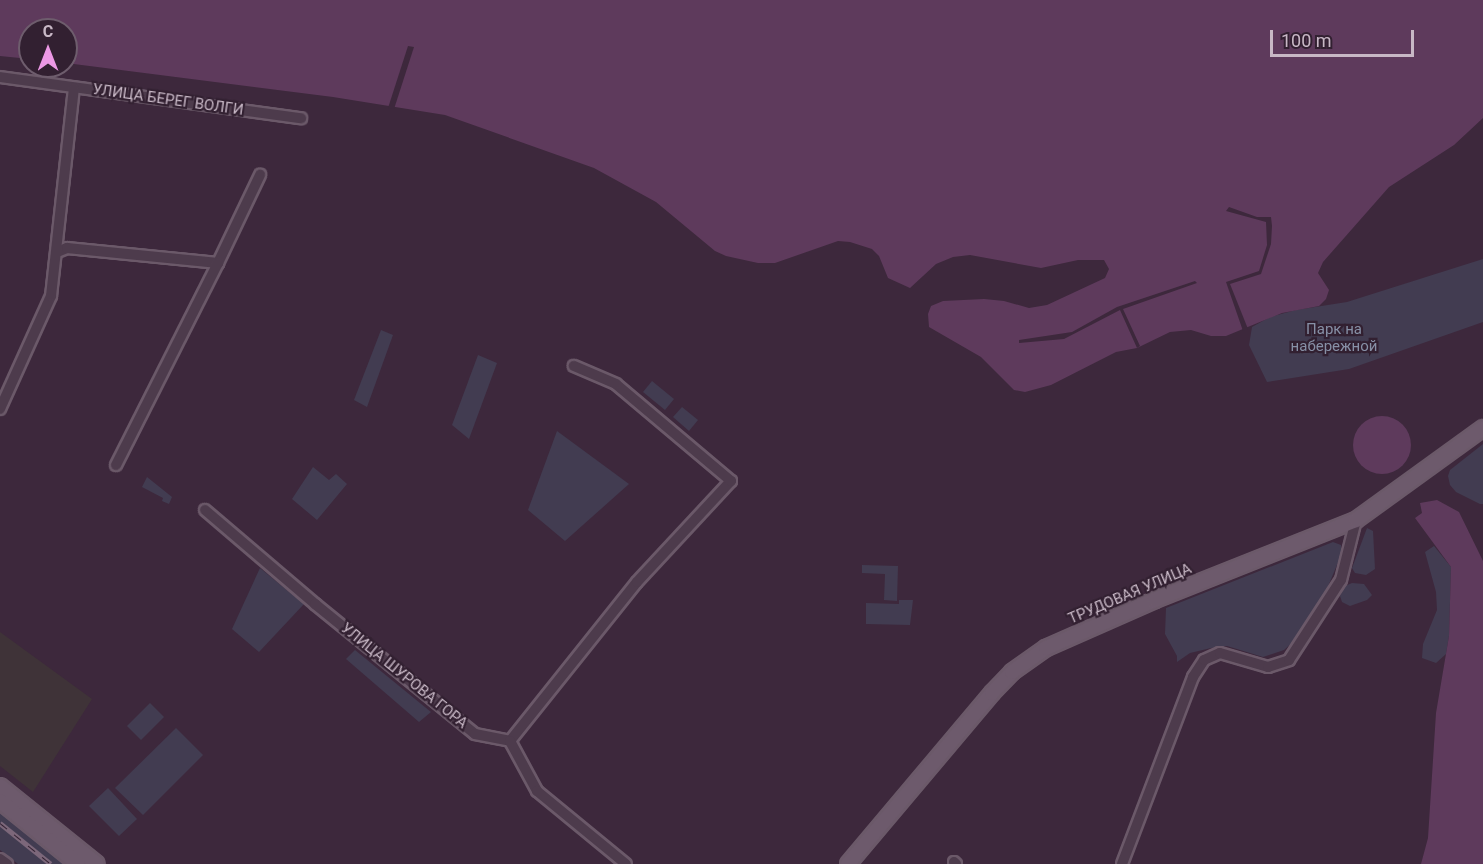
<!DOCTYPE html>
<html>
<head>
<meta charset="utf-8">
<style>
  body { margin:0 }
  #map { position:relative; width:1483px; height:864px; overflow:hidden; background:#3d283c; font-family:Roboto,sans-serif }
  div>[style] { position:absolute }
  .medical>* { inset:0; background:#3f3338 }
  .green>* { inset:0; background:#423c51 }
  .water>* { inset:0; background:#5e3a5c }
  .round { border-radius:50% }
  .pier>* { inset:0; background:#3d283c }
  .roads { filter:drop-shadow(2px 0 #6b5969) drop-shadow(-2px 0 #6b5969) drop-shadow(0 2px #6b5969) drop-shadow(0 -2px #6b5969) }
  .minor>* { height:10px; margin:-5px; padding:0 5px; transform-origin:5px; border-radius:5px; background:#4d3b4c }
  .major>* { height:14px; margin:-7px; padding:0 7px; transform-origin:7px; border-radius:7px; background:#6d5a6c }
  .rail>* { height:5px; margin-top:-2.5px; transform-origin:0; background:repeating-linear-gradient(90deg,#322031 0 9px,#7c677a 0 18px); box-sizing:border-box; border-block:2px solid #7c677a }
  span { translate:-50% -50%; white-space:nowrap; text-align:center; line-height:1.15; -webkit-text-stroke:4.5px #322031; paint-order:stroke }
  .street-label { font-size:15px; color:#c8b8c6 }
  .park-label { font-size:15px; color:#8790a6 }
  .north { position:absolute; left:18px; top:18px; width:60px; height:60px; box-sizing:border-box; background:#322031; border:2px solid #6e5d6d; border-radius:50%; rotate:0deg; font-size:16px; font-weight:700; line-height:24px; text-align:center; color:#c8b8c6 }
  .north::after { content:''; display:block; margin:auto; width:21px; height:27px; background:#ec98e5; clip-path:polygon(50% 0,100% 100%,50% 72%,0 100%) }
  .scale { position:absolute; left:1270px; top:30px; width:144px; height:27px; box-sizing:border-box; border:3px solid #c8b8c6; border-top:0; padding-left:8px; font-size:18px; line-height:21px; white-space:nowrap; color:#c8b8c6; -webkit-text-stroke:4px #322031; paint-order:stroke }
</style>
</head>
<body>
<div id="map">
  <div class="medical">
    <i style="clip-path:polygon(0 632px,92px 699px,33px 792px,0 766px)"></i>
  </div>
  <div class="green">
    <i style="clip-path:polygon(1483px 259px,1483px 322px,1349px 369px,1267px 382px,1249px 345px,1252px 327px,1270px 317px,1296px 310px,1347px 302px)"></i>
    <i style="clip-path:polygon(381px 330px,393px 335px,367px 407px,354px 400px)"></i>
    <i style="clip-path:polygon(478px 355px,497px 363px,469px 439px,452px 425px)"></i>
    <i style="clip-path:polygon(652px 381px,674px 399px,665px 410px,643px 392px)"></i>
    <i style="clip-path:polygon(682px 407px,698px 420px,689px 431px,673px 417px)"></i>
    <i style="clip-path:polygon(557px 431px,629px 484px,565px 541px,528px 510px)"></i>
    <i style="clip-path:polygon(1483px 444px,1483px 504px,1480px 504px,1456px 492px,1450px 485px,1448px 476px,1450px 470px)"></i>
    <i style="clip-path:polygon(313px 467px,329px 480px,336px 474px,347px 484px,317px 520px,292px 499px)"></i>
    <i style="clip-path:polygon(147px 477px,172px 497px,169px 504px,162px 501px,163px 498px,142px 487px)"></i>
    <i style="clip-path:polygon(1367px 528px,1373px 531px,1375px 569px,1366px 575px,1355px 573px,1352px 568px)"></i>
    <i style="clip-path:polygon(1333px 542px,1341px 545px,1342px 553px,1324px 596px,1294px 641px,1284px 650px,1263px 657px,1227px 646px,1211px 648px,1190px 653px,1177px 662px,1177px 656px,1165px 634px,1166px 608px)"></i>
    <i style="clip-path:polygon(1434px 546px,1451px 567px,1449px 636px,1446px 654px,1436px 663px,1422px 658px,1423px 644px,1437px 610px,1436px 592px,1425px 552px)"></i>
    <i style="clip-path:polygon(862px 565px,898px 566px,897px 601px,884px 600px,885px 574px,862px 573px)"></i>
    <i style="clip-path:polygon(260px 568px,304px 604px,259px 652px,232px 629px)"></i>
    <i style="clip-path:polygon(1352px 583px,1364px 584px,1372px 595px,1367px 600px,1350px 606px,1342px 602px,1340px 596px,1345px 586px)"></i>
    <i style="clip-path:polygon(899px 600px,913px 600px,910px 625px,866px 624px,866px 603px,899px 604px)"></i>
    <i style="clip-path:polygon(355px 650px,431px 712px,419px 722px,346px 659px)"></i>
    <i style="clip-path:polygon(150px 703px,164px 717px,141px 740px,127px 726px)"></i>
    <i style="clip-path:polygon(176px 728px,203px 755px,143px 815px,115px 788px)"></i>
    <i style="clip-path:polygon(108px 788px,137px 819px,119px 836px,89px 806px)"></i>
    <i style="clip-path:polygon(0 812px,25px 832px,64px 864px,18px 864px,0 850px)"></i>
  </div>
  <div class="water">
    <i style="clip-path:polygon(0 0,1483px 0,1483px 118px,1454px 145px,1389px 187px,1323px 262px,1318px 273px,1329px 290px,1326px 299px,1319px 306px,1282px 313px,1226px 336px,1211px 336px,1191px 330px,1170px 332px,1137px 348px,1116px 352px,1051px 385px,1025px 392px,1014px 390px,981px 357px,929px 327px,928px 314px,931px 306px,943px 301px,984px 299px,1004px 301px,1029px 308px,1047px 305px,1105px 278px,1109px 269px,1104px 260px,1078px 260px,1041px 268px,970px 255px,953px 257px,936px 264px,910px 288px,888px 278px,879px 256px,872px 249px,850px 242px,838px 241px,775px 263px,758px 263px,726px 256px,715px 251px,656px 202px,594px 168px,445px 115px,333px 97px,66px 63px,66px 30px,30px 30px,30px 59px,0 56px)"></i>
    <i class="round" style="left:1353px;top:416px;width:58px;height:58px"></i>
    <i style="clip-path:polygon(1437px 500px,1459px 512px,1483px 561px,1483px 864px,1421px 864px,1428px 838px,1436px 713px,1449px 636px,1451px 567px,1415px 518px,1422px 513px,1420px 503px)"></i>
  </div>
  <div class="pier">
    <i style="clip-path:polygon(408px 46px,414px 47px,395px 106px,394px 109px,388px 108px)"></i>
    <i style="clip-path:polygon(1229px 207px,1257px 217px,1271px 217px,1272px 226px,1271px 244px,1261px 274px,1230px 284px,1248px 329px,1243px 331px,1226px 282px,1259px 271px,1267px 245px,1266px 222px,1226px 211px)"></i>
    <i style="clip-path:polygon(1195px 281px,1197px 283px,1123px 309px,1140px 346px,1137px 348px,1120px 310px,1064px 339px,1019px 343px,1019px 340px,1072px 332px,1117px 307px)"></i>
  </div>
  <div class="roads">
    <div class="minor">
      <i style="left:0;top:77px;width:304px;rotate:7.8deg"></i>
      <i style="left:57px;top:252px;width:11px;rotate:-22deg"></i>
      <i style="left:67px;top:248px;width:152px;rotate:5.7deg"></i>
      <i style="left:218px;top:263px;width:98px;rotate:-64.5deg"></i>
      <i style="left:0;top:409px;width:124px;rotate:-65.7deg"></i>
      <i style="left:51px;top:296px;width:209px;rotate:-83.7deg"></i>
      <i style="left:116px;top:465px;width:226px;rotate:-63.2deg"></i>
      <i style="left:205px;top:510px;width:145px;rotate:40.5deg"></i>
      <i style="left:315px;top:604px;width:206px;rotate:39.1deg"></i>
      <i style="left:475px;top:734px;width:36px;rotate:11deg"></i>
      <i style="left:510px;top:741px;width:203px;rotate:-51.4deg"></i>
      <i style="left:637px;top:582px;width:138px;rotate:-47.1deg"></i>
      <i style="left:731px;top:481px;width:150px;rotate:-139.9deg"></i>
      <i style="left:616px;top:384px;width:46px;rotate:-156.8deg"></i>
      <i style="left:510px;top:741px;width:57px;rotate:61.6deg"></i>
      <i style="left:537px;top:791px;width:115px;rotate:39.4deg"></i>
      <i style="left:0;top:859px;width:9px;rotate:36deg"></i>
      <i style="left:954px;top:862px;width:3px;rotate:45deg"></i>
      <i style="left:1122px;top:864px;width:200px;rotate:-69.2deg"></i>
      <i style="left:1193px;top:677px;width:20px;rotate:-57deg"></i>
      <i style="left:1204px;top:660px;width:17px;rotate:-24deg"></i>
      <i style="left:1220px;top:653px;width:50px;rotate:16.3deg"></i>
      <i style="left:1268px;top:667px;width:22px;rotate:-18deg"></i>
      <i style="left:1289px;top:660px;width:95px;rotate:-57deg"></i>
      <i style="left:1341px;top:580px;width:62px;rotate:-76deg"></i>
    </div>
    <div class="major">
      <i style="left:0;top:786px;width:124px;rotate:38.8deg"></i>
      <i style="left:0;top:801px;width:100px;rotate:38.9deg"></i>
      <i style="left:848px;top:864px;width:224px;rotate:-49.9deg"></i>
      <i style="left:992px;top:693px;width:29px;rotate:-46deg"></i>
      <i style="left:1012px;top:672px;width:42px;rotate:-35.2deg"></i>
      <i style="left:1046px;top:648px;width:119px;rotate:-23.8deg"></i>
      <i style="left:1155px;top:600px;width:216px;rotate:-21.7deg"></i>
      <i style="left:1356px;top:520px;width:157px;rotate:-35.9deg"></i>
    </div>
  </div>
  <div class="rail">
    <i style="left:0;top:823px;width:65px;rotate:38.8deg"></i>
  </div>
  <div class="street-label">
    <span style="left:168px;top:100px;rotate:8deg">УЛИЦА БЕРЕГ ВОЛГИ</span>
    <span style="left:1130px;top:594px;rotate:-23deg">ТРУДОВАЯ УЛИЦА</span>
    <span style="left:404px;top:676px;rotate:39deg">УЛИЦА ШУРОВА ГОРА</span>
  </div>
  <div class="park-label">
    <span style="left:1334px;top:338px">Парк на<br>набережной</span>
  </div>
  <div class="north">С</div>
  <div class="scale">100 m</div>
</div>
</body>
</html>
